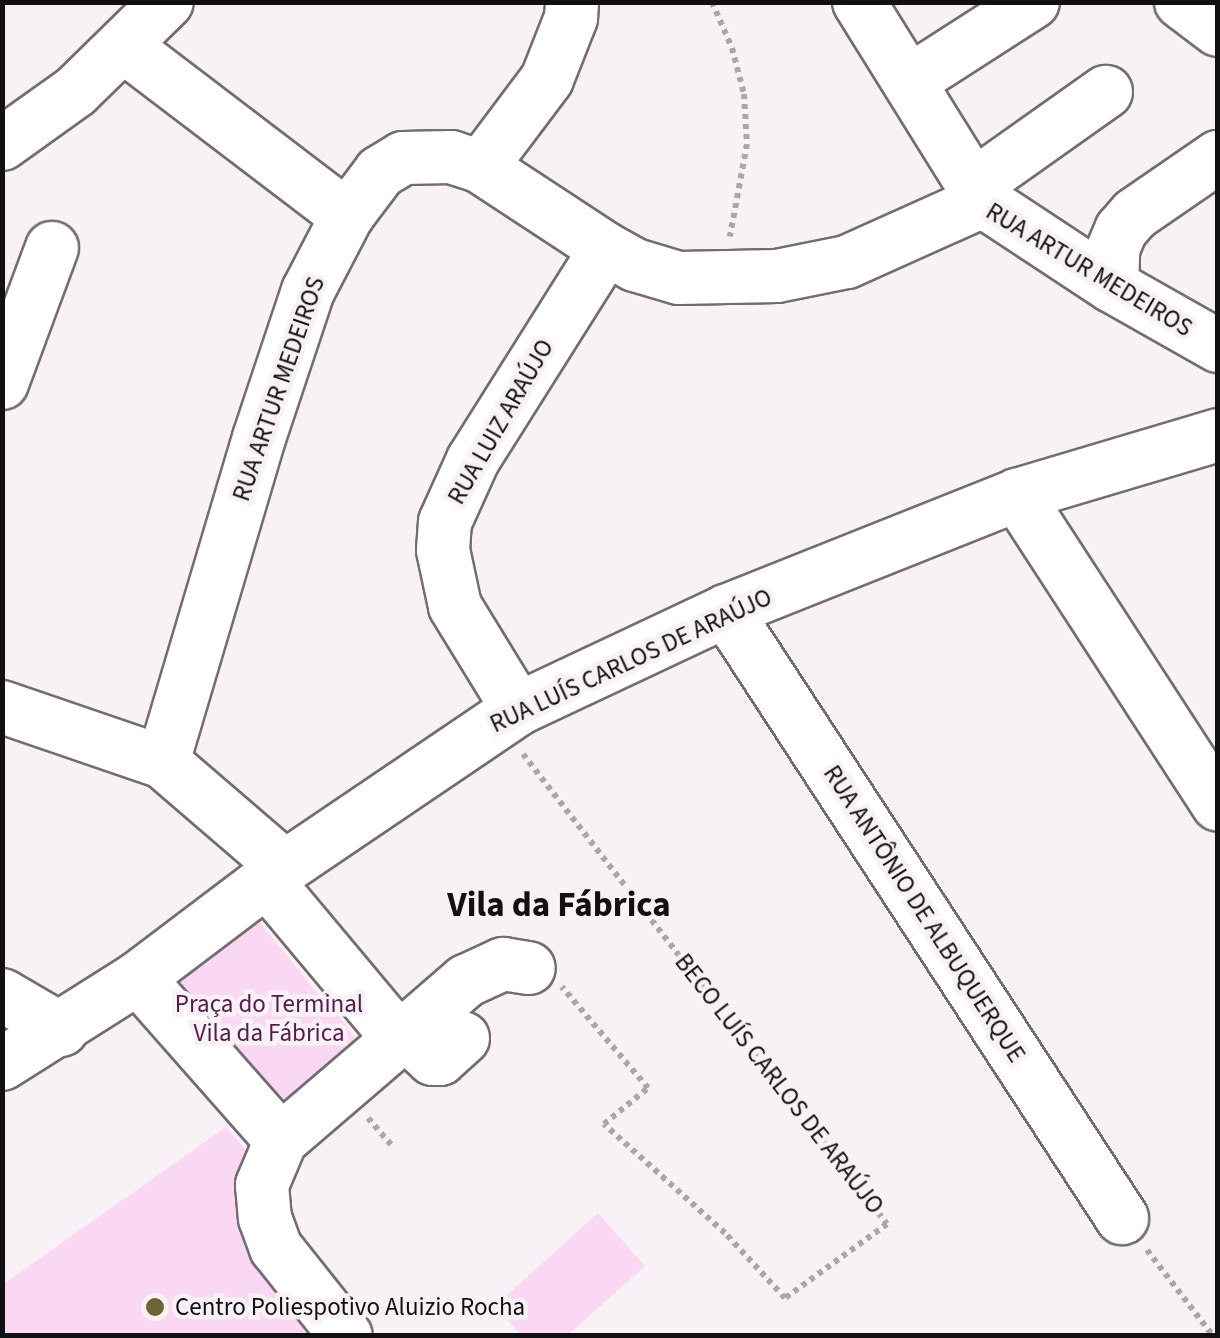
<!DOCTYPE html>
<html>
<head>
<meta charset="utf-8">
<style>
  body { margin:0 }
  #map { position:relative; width:1220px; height:1338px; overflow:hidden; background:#f8f1f6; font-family:"Source Sans 3",sans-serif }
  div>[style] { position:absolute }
  .green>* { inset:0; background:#fad7f2 }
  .path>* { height:6px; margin-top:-3px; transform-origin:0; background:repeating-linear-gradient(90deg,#aca6aa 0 5px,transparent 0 10px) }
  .roads { filter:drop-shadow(2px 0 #736d72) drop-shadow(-2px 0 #736d72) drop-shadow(0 2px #736d72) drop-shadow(0 -2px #736d72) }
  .minor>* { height:52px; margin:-26px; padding:0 26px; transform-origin:26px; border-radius:26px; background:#fff }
  .dots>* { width:28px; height:28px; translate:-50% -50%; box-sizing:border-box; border:5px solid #f8f1f6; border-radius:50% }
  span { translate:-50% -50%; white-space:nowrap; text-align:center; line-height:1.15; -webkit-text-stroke:9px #f8f1f6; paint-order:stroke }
  .street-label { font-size:25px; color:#121012 }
  .park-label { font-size:25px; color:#571a4e }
  .poi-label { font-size:25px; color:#121012 }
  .left { translate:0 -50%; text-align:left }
  .district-label { font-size:35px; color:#121012; font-weight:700 }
  .frame { position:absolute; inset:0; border:5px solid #121012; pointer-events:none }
</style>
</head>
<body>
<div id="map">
  <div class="green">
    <i style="clip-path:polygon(249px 909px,318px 994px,325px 995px,355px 1039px,353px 1047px,275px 1109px,169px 979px)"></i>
    <i style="clip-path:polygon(226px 1127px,247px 1151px,249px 1189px,267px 1266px,290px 1312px,308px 1335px,3px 1335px,2px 1285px)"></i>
    <i style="clip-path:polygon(598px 1213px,645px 1266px,568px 1335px,521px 1335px,495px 1306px)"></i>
  </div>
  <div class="path">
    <i style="left:712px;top:2px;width:50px;rotate:66.5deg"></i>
    <i style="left:732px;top:48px;width:48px;rotate:75.4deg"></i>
    <i style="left:744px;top:94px;width:50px;rotate:86.6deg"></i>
    <i style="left:747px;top:144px;width:94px;rotate:100.5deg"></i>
    <i style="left:523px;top:754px;width:594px;rotate:52.24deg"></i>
    <i style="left:887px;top:1224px;width:126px;rotate:144deg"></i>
    <i style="left:785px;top:1298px;width:88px;rotate:-132.7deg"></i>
    <i style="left:725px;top:1233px;width:163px;rotate:-138deg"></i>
    <i style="left:604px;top:1124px;width:57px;rotate:-39.3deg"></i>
    <i style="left:648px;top:1088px;width:133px;rotate:-130.4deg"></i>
    <i style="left:368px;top:1118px;width:35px;rotate:49deg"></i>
    <i style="left:1147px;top:1250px;width:108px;rotate:52.5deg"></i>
  </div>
  <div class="roads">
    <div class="minor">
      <i style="left:859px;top:2px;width:234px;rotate:58.1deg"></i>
      <i style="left:1181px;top:2px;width:46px;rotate:37.1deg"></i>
      <i style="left:125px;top:47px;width:279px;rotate:37.3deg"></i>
      <i style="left:910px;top:81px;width:146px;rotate:-32.7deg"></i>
      <i style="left:2px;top:144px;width:91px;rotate:-35.6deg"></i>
      <i style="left:76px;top:91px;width:127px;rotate:-44.4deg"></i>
      <i style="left:481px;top:167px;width:110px;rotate:-53.1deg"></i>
      <i style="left:547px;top:79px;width:66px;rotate:-68.5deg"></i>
      <i style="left:571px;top:18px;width:16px;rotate:-86deg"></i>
      <i style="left:973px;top:186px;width:163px;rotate:-35.3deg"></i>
      <i style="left:1112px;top:286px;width:37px;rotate:-88deg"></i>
      <i style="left:1113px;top:249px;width:21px;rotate:-67deg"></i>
      <i style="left:1121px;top:230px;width:21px;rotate:-49deg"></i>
      <i style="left:1135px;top:214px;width:101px;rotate:-34.5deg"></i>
      <i style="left:2px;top:383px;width:144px;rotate:-69.7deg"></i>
      <i style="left:1017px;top:495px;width:369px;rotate:57deg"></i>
      <i style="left:726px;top:611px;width:725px;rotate:56.88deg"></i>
      <i style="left:2px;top:707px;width:170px;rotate:18.9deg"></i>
      <i style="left:163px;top:762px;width:161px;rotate:40.7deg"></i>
      <i style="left:518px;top:709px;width:121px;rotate:-121.5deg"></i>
      <i style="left:455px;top:606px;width:57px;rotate:-102.1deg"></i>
      <i style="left:443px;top:550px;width:28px;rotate:-86deg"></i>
      <i style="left:445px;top:522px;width:68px;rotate:-65.7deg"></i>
      <i style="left:473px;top:460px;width:249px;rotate:-57.8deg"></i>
      <i style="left:163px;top:762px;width:338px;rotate:-73.5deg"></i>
      <i style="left:259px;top:438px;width:155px;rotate:-71.6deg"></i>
      <i style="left:308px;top:291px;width:85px;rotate:-62.5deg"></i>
      <i style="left:347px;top:216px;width:55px;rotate:-53.1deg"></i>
      <i style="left:380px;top:172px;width:27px;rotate:-31deg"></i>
      <i style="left:403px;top:158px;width:48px;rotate:-1.2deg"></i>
      <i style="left:451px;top:157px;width:32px;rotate:18deg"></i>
      <i style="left:481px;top:167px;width:149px;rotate:33.3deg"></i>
      <i style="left:606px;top:249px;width:33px;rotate:29deg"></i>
      <i style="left:635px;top:265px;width:46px;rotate:16.5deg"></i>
      <i style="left:679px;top:278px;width:98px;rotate:-1.2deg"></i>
      <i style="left:777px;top:276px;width:71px;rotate:-11.3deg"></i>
      <i style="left:847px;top:262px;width:149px;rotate:-24.2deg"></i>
      <i style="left:983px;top:201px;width:154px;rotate:33.4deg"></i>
      <i style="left:1112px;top:286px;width:122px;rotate:29.5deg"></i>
      <i style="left:138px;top:978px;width:216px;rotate:48.6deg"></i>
      <i style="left:281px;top:1140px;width:155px;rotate:-40.6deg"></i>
      <i style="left:399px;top:1039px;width:206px;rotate:-129.9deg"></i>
      <i style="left:2px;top:995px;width:69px;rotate:30.3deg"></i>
      <i style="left:405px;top:1033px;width:38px;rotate:43deg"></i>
      <i style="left:433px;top:1059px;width:7px"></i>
      <i style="left:440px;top:1059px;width:31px;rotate:-42deg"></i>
      <i style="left:399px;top:1039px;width:89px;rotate:-40.9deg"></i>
      <i style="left:466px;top:981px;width:41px;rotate:-24.7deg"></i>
      <i style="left:503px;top:964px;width:26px;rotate:9deg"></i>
      <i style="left:2px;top:1064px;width:161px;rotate:-32.3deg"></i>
      <i style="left:138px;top:978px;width:184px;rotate:-37.1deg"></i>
      <i style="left:285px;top:867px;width:282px;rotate:-34.1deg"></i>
      <i style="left:518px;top:709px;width:230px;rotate:-25.2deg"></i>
      <i style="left:726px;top:611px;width:313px;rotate:-21.7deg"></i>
      <i style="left:1017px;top:495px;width:210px;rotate:-16.6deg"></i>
      <i style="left:281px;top:1140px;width:49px;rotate:112.9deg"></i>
      <i style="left:262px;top:1185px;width:33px;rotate:85deg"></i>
      <i style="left:265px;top:1218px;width:32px;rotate:70deg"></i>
      <i style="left:276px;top:1248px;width:112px;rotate:51.5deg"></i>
    </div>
  </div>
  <div class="dots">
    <i style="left:155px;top:1307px;background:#6d6431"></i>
  </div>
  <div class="street-label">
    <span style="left:1089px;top:270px;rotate:31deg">RUA ARTUR MEDEIROS</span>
    <span style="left:279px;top:389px;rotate:-71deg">RUA ARTUR MEDEIROS</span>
    <span style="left:501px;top:422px;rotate:-60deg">RUA LUIZ ARAÚJO</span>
    <span style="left:631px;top:661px;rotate:-25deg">RUA LUÍS CARLOS DE ARAÚJO</span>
    <span style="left:924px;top:914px;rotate:57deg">RUA ANTÔNIO DE ALBUQUERQUE</span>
    <span style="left:779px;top:1084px;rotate:52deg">BECO LUÍS CARLOS DE ARAÚJO</span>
  </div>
  <div class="park-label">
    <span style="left:269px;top:1019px">Praça do Terminal<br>Vila da Fábrica</span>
  </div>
  <div class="poi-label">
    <span class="left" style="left:175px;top:1307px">Centro Poliespotivo Aluizio Rocha</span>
  </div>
  <div class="district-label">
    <span style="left:559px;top:905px">Vila da Fábrica</span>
  </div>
  <div class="frame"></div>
</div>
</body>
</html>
